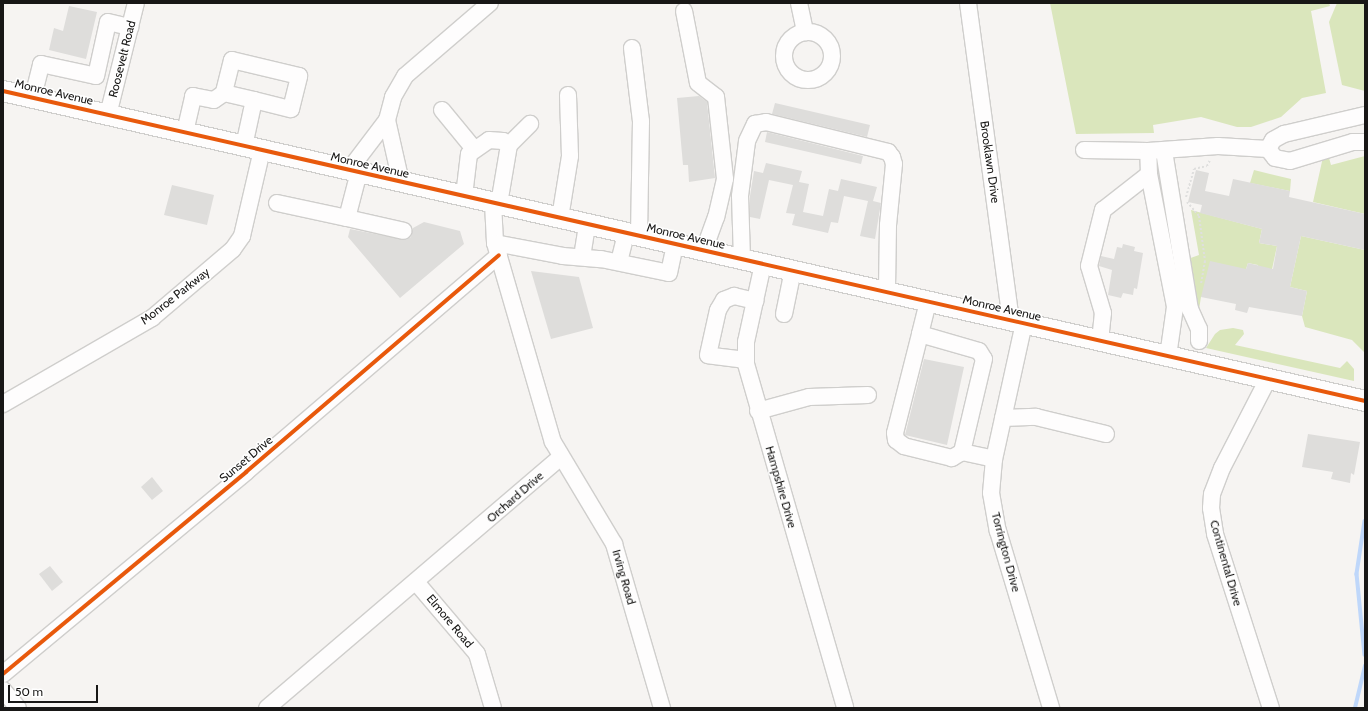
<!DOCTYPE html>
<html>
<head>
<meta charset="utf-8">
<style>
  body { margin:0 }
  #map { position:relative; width:1368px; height:711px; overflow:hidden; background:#f6f4f2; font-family:Cabin,sans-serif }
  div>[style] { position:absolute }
  .green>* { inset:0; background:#dae6bc }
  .stream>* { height:3.5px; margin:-1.75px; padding:0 1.75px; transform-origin:1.75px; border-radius:1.75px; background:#bfd7fa }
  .building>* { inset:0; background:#dedddb }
  .path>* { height:2px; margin-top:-1px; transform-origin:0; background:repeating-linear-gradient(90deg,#dfdfde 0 2px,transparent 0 4px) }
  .roads { filter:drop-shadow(1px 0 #cfcecc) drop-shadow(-1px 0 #cfcecc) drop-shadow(0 1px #cfcecc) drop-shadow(0 -1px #cfcecc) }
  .minor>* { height:16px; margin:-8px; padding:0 8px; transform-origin:8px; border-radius:8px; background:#fefdfd }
  .minor>.ring { margin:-8px; padding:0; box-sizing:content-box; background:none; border:16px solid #fefdfd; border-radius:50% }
  .major>* { height:20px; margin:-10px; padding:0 10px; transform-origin:10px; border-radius:10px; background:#fefdfd }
  .cycleway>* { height:4px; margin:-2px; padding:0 2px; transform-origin:2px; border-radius:2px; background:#e8590c }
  span { translate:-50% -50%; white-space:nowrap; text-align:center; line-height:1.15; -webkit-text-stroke:3px #fff; paint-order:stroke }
  .street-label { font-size:12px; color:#181716 }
  .frame { position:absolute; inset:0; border:4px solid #181716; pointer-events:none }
  .scale { position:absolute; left:8px; top:685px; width:90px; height:18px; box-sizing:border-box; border:2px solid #181716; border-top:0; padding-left:5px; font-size:12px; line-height:14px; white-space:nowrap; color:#181716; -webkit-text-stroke:3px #fff; paint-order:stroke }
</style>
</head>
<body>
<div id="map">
  <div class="green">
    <i style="clip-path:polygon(1050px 3px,1329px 3px,1330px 6px,1311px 11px,1326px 93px,1302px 98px,1281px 117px,1251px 127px,1237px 127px,1201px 117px,1153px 125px,1154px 133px,1076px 134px)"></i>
    <i style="clip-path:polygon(1337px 3px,1365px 3px,1365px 91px,1342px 85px,1329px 22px)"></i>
    <i style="clip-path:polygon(1365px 156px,1365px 214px,1313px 202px,1323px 157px,1329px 158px,1331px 165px)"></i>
    <i style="clip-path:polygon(1254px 170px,1291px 179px,1290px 191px,1250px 183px)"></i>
    <i style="clip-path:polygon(1191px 210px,1262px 229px,1259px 243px,1277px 246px,1271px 274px,1257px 272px,1258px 265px,1248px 263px,1246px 269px,1201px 297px,1198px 316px,1185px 260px,1199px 255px)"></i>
    <i style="clip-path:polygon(1301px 236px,1365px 250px,1365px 353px,1352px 340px,1305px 327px,1302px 316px,1307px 291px,1290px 287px)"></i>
    <i style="clip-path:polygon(1233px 328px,1243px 330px,1244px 334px,1235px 345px,1340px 368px,1347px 361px,1354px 369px,1354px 381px,1206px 348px,1215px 334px,1220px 330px)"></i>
  </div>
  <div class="stream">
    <i style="left:1365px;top:521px;width:54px;rotate:98.6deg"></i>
    <i style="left:1357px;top:574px;width:81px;rotate:84.4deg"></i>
    <i style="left:1355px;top:708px;width:43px;rotate:-76.6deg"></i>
  </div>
  <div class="building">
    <i style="clip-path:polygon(69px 6px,97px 12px,86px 59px,49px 50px,54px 28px,63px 31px)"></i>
    <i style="clip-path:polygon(699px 96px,707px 102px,715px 178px,689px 182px,688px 165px,683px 165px,677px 98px)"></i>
    <i style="clip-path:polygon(775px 103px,870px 125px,867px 137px,772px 114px)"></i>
    <i style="clip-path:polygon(767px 132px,863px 156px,861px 164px,765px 142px)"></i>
    <i style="clip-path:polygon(766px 163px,802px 171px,799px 182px,809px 184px,803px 212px,823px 216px,829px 189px,838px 191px,841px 179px,877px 187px,873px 201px,881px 203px,875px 239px,860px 236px,868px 201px,844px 196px,838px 223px,831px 222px,828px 233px,792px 225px,795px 214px,786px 213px,793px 185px,769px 180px,760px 219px,750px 217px,750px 196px,754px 171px,763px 173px)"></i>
    <i style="clip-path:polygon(1196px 170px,1209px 173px,1205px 191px,1229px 196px,1233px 179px,1290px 191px,1289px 197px,1365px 214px,1365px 250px,1301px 236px,1290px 287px,1307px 291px,1302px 316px,1249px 307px,1247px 313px,1235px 310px,1236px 304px,1201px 297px,1210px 261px,1246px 269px,1248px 263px,1273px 269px,1277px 246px,1259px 243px,1262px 229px,1200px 213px,1202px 205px,1188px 202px)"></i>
    <i style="clip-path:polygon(172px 185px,214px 195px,207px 225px,164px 215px)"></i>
    <i style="clip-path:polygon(424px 222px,460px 231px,464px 244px,400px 298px,348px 237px,350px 229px,406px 240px,411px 237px,413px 228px)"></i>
    <i style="clip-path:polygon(1123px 244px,1135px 247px,1134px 251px,1143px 253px,1137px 289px,1134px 288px,1133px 295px,1123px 293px,1121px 298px,1108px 295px,1112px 270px,1099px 266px,1101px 256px,1114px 259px,1117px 247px,1122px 248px)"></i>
    <i style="clip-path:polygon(531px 271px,579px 277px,593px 328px,551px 339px)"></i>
    <i style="clip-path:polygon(924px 359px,964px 367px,947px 445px,905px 435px)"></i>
    <i style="clip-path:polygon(1308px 434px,1360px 442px,1354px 475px,1351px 473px,1350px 483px,1331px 479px,1333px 472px,1302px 467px)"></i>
    <i style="clip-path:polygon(152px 477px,163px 491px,152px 500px,141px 487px)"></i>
    <i style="clip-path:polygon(50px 566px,63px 582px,52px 591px,39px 574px)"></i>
  </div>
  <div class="path">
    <i style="left:1186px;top:197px;width:29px;rotate:-74deg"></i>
    <i style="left:1194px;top:169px;width:13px;rotate:-13deg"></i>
    <i style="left:1207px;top:166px;width:7px;rotate:-63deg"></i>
    <i style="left:1187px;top:202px;width:18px;rotate:49deg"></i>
    <i style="left:1199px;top:216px;width:45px;rotate:82.4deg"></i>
    <i style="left:1205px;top:261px;width:23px;rotate:100deg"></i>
  </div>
  <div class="roads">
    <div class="minor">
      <i style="left:799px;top:3px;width:30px;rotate:78deg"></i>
      <i style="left:968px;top:3px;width:320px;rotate:82.3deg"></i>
      <i style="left:684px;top:11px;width:73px;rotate:79deg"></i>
      <i style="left:698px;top:83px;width:23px;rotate:38deg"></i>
      <i style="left:716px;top:97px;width:82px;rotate:83.7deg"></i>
      <i style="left:725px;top:179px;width:39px;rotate:103deg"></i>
      <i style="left:716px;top:217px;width:35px;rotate:110deg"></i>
      <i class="ring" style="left:784px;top:32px;width:32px;height:32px"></i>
      <i style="left:632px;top:48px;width:74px;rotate:83deg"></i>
      <i style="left:641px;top:121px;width:115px;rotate:91deg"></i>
      <i style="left:33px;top:97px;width:34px;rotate:-76deg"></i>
      <i style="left:41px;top:64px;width:56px;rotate:12.3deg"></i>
      <i style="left:96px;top:76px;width:55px;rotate:-77.5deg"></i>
      <i style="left:108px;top:22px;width:23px;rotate:13deg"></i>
      <i style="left:442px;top:110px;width:50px;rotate:50.6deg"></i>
      <i style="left:108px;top:115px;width:115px;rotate:-76deg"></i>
      <i style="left:387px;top:120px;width:64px;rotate:77.3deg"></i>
      <i style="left:185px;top:132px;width:37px;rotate:-77deg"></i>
      <i style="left:193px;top:96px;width:21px;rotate:11deg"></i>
      <i style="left:214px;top:100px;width:12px;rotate:-35deg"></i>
      <i style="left:244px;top:146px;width:47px;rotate:-77.7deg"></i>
      <i style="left:254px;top:100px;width:38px;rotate:14deg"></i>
      <i style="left:291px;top:109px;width:34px;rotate:-76deg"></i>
      <i style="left:299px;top:76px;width:69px;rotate:-166.6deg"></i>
      <i style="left:232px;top:60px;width:34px;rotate:104deg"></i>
      <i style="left:224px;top:93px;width:31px;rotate:13deg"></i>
      <i style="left:1268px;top:149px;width:10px;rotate:-61deg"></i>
      <i style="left:1273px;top:140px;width:13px;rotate:-29deg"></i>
      <i style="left:1284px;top:134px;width:83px;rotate:-13.2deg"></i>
      <i style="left:1084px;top:150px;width:64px;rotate:0.9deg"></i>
      <i style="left:1164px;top:151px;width:160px;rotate:80.7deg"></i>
      <i style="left:1190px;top:309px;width:22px;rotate:66deg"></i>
      <i style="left:1199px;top:329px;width:12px;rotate:90deg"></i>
      <i style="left:349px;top:170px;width:63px;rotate:-52.8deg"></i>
      <i style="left:387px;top:120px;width:24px;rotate:-75deg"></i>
      <i style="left:393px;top:97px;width:24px;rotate:-60deg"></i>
      <i style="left:405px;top:76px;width:112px;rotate:-40.7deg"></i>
      <i style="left:1149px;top:174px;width:136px;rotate:78.9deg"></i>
      <i style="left:1175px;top:307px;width:49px;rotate:98.1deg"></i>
      <i style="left:464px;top:196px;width:42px;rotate:-83.2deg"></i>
      <i style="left:469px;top:154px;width:24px;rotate:-35deg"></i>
      <i style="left:489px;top:140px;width:14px;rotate:4deg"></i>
      <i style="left:503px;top:141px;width:7px;rotate:34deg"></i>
      <i style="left:277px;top:203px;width:72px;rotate:12.1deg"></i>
      <i style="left:347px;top:218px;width:48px;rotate:-75.4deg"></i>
      <i style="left:493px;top:203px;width:40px;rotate:87.1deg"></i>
      <i style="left:495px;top:243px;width:207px;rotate:73.8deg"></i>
      <i style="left:553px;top:442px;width:119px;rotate:59.1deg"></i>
      <i style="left:614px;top:544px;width:171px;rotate:73.7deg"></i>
      <i style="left:499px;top:204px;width:60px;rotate:-80.4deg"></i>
      <i style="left:509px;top:145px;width:30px;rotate:-45deg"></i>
      <i style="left:347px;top:218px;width:58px;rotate:12.8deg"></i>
      <i style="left:560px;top:218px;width:63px;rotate:-80.8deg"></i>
      <i style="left:570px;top:156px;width:61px;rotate:-91.9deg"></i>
      <i style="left:495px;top:243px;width:69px;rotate:10.8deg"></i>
      <i style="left:563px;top:256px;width:38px;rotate:5deg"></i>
      <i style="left:601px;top:259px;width:69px;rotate:11.6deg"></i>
      <i style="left:669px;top:273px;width:30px;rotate:-78deg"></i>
      <i style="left:582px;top:257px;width:33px;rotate:-81deg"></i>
      <i style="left:742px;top:259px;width:63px;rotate:-91.8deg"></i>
      <i style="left:740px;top:196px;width:55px;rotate:-82.7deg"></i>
      <i style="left:747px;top:141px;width:19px;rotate:-65deg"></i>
      <i style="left:755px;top:124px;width:11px;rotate:-10deg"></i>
      <i style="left:766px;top:122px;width:126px;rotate:13.8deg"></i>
      <i style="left:888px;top:152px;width:6px;rotate:51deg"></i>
      <i style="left:892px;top:157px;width:7px;rotate:74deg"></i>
      <i style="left:894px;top:164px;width:61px;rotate:95.6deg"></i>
      <i style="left:888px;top:225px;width:67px;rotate:90.9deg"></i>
      <i style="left:619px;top:262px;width:30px;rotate:-76deg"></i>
      <i style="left:763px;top:264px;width:80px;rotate:102.3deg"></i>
      <i style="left:746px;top:342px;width:22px;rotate:90deg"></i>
      <i style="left:746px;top:364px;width:358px;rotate:73.9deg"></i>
      <i style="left:784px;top:314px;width:45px;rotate:-78.4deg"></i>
      <i style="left:1024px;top:323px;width:139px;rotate:102.4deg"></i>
      <i style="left:994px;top:459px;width:34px;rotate:95deg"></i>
      <i style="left:991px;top:493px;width:39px;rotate:80deg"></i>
      <i style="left:998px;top:531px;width:185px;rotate:73.3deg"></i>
      <i style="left:920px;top:334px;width:61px;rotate:16.1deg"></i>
      <i style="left:979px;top:351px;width:9px;rotate:58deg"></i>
      <i style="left:984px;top:359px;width:96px;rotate:103.3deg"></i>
      <i style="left:962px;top:452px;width:12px;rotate:149deg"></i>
      <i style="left:952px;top:458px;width:49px;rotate:-166deg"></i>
      <i style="left:904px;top:446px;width:10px;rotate:-143deg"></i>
      <i style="left:896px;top:440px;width:7px;rotate:-98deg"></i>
      <i style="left:895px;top:433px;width:102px;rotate:-75.8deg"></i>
      <i style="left:920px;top:334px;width:34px;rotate:-76deg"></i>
      <i style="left:1100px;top:341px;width:28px;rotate:-84deg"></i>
      <i style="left:1103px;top:313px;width:49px;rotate:-106.6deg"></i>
      <i style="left:1089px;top:266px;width:58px;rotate:-76deg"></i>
      <i style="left:1103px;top:210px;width:58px;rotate:-38deg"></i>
      <i style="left:1149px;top:174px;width:23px;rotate:-92deg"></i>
      <i style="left:1148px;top:151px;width:70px;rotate:-4.1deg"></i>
      <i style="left:1218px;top:146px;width:50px;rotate:3.4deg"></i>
      <i style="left:1268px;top:149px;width:11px;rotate:52deg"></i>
      <i style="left:1275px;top:158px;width:15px;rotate:11deg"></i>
      <i style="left:1290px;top:161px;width:66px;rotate:-16.8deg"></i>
      <i style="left:1353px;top:142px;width:12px"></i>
      <i style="left:746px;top:360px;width:38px;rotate:-173deg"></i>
      <i style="left:708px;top:355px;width:46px;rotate:-77.5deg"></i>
      <i style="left:718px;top:310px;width:12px;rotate:-59deg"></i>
      <i style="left:724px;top:300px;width:11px;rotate:-22deg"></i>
      <i style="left:734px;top:296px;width:22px;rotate:13deg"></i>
      <i style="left:1268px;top:379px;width:100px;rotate:117.3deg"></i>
      <i style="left:1222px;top:468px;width:28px;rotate:111deg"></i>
      <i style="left:1212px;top:494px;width:14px;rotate:94deg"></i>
      <i style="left:1211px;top:508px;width:26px;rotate:81deg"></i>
      <i style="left:1215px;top:534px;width:183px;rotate:72.2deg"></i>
      <i style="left:3px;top:404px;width:172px;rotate:-30deg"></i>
      <i style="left:152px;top:318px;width:106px;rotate:-40.4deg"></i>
      <i style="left:233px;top:249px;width:16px;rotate:-55deg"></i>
      <i style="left:242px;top:236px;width:88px;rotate:-76.9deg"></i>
      <i style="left:758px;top:411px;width:53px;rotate:-15.4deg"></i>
      <i style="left:809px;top:397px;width:59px;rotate:-1.9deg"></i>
      <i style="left:1003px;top:418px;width:33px;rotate:-2deg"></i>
      <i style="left:1036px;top:417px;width:72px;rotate:13.7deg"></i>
      <i style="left:962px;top:452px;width:33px;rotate:12deg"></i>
      <i style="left:416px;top:582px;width:94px;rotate:49.7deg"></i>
      <i style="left:477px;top:654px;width:56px;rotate:73.5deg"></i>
      <i style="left:3px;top:674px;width:316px;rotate:-39.7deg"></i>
      <i style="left:246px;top:472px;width:333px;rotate:-40.6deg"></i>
      <i style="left:3px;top:690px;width:23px;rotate:50deg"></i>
      <i style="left:267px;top:708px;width:387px;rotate:-40.5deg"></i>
    </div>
    <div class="major">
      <i style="left:3px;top:91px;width:1397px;rotate:12.82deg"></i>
    </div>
  </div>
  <div class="cycleway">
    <i style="left:3px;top:91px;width:1397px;rotate:12.82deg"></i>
    <i style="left:3px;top:674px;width:316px;rotate:-39.7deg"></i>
    <i style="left:246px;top:472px;width:333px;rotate:-40.6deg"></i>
  </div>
  <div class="street-label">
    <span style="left:122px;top:59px;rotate:-76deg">Roosevelt Road</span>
    <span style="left:54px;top:92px;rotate:13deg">Monroe Avenue</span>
    <span style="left:990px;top:162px;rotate:82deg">Brooklawn Drive</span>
    <span style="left:370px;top:165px;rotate:13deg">Monroe Avenue</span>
    <span style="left:686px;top:236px;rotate:13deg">Monroe Avenue</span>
    <span style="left:175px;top:296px;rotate:-38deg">Monroe Parkway</span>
    <span style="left:1002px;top:308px;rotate:13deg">Monroe Avenue</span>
    <span style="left:246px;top:459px;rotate:-40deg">Sunset Drive</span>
    <span style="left:781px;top:487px;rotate:74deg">Hampshire Drive</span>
    <span style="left:515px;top:497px;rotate:-41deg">Orchard Drive</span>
    <span style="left:1006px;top:552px;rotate:75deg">Torrington Drive</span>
    <span style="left:1226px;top:563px;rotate:74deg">Continental Drive</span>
    <span style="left:624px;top:577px;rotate:74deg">Irving Road</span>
    <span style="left:450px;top:621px;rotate:50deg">Elmore Road</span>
  </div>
  <div class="frame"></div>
  <div class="scale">50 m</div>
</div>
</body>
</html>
